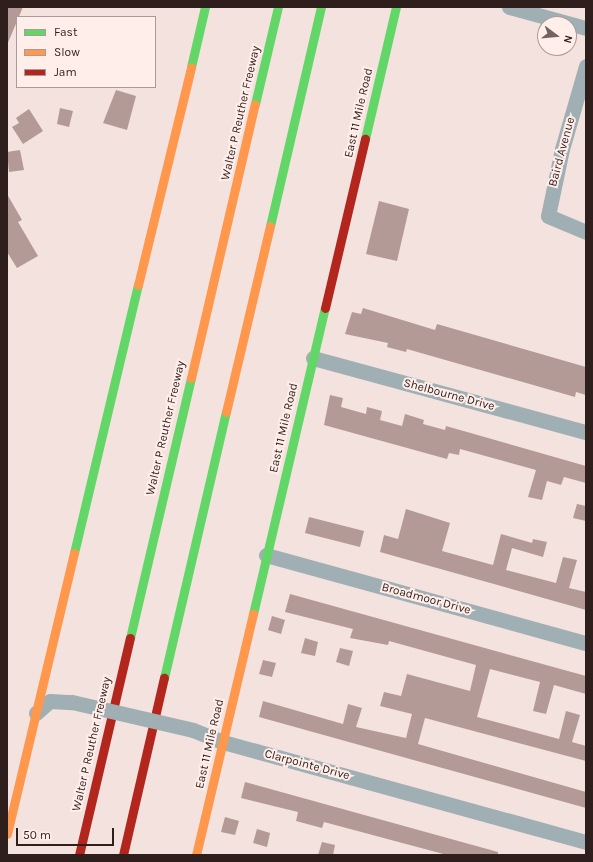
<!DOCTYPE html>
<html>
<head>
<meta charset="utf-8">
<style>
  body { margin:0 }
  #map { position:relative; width:593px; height:862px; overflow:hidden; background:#f4e2df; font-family:Karla,sans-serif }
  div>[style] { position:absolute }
  .building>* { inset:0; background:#b49a96 }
  .street>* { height:15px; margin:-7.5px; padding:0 7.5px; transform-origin:7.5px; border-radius:7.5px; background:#a0afb3 }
  .fast>* { height:9px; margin:-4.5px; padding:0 4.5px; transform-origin:4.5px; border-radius:4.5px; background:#63d668 }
  .slow>* { height:9px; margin:-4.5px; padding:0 4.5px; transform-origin:4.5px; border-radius:4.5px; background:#ff974d }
  .jam>* { height:9px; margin:-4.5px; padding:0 4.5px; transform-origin:4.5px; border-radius:4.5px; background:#b3261e }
  .street-bridge>* { height:15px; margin:-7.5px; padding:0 7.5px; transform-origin:7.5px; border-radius:7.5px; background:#a0afb3 }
  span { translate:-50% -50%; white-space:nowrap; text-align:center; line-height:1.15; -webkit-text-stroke:4px #ffeeea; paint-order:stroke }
  .street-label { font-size:12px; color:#2e1f1c }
  .frame { position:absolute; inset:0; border:8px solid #2e1f1c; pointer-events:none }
  .legend { position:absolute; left:16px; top:16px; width:140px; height:72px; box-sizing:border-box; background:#ffeeea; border:1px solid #ab9b98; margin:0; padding:5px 7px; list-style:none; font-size:12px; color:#2e1f1c }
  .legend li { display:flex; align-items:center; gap:8px; height:20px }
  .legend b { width:20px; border:1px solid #ab9b98 }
  .north { position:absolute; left:537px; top:16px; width:40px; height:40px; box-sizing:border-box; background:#ffeeea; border:1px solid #ab9b98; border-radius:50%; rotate:106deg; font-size:11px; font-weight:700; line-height:16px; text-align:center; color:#2e1f1c }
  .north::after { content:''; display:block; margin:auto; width:14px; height:18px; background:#736360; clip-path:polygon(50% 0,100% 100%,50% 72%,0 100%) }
  .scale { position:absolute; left:16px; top:828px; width:98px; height:18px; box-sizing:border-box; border:2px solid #2e1f1c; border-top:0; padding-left:5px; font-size:12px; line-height:14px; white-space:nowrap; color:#2e1f1c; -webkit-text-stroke:3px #ffeeea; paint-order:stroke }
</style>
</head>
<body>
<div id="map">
  <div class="building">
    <i style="clip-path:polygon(7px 7px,23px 7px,7px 45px)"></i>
    <i style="clip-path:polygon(116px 90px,136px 96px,127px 130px,103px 123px)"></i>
    <i style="clip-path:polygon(60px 108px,73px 111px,69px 127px,57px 124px)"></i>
    <i style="clip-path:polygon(29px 109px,43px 131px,23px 144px,12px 127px,19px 123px,16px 118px)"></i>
    <i style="clip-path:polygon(20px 150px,24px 170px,9px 172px,7px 152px)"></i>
    <i style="clip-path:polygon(7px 194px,22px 220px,18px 222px,38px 256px,17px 268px,7px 252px)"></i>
    <i style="clip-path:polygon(379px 201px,409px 209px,397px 261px,366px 254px)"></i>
    <i style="clip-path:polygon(363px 308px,435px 330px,437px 324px,586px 367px,586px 395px,576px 392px,575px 397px,407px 349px,406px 352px,387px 347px,388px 343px,345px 334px,352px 312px,361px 314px)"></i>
    <i style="clip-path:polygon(330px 395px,343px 398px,341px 407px,366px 414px,367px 407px,382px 411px,380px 420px,402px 426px,405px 414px,424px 420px,423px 424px,445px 430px,446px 426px,586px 466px,586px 483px,564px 477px,561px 485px,547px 481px,542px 500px,528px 497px,536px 470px,460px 449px,459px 455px,449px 453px,447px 459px,324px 425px)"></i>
    <i style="clip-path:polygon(577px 504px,586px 506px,586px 521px,573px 518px)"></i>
    <i style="clip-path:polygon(406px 509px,450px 523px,442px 551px,493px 565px,501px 534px,532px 543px,533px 539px,547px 542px,543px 557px,512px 548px,506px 570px,556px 583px,563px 557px,577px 560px,569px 588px,586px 592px,586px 610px,380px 552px,384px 535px,398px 539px)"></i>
    <i style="clip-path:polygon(309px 517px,364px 531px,360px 547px,305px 533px)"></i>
    <i style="clip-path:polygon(290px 594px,586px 676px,586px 694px,554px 685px,546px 714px,533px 711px,540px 682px,490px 669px,477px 717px,559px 739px,566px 711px,580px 715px,572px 742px,586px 746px,586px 761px,425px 718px,418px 744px,586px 792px,586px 808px,259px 717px,263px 701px,343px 724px,348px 704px,362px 708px,356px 727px,406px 738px,412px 714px,380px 706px,384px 692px,401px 696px,407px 674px,470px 691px,476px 665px,389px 641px,388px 645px,350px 638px,353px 629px,285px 612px)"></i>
    <i style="clip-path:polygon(272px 616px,285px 620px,281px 634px,268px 630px)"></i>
    <i style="clip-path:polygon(305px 638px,318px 642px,315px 656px,301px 653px)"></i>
    <i style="clip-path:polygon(340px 648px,353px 651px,349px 666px,336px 662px)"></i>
    <i style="clip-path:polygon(263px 660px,276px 663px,272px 677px,259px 674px)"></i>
    <i style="clip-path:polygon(245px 782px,498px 852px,498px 855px,447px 855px,324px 822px,322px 828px,296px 821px,298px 812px,241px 798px)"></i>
    <i style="clip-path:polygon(225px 817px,239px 821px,235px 835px,221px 832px)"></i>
    <i style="clip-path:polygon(257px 829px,270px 833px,267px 847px,253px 843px)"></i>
    <i style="clip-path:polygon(322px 842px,335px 845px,333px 855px,318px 855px)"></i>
  </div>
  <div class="street">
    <i style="left:509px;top:7px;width:80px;rotate:15.3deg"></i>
    <i style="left:586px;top:66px;width:86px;rotate:106.1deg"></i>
    <i style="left:562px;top:149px;width:68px;rotate:101.8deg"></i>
    <i style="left:548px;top:216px;width:41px;rotate:22.8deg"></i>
    <i style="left:313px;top:358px;width:283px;rotate:15.2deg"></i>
    <i style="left:266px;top:555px;width:332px;rotate:15.4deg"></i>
    <i style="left:36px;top:713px;width:18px;rotate:-41deg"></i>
    <i style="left:50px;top:701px;width:22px;rotate:3deg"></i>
    <i style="left:193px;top:730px;width:32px;rotate:22deg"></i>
    <i style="left:223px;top:742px;width:377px;rotate:15.4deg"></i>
  </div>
  <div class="fast">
    <i style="left:191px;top:67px;width:62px;rotate:-76.9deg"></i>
    <i style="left:255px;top:104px;width:100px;rotate:-76.7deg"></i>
    <i style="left:365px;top:139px;width:136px;rotate:-76.8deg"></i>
    <i style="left:270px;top:226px;width:225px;rotate:-76.9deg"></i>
    <i style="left:74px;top:553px;width:276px;rotate:-76.6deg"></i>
    <i style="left:253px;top:614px;width:314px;rotate:-76.8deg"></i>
    <i style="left:130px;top:638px;width:267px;rotate:-76.8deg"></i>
    <i style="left:164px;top:678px;width:273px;rotate:-76.9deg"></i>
  </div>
  <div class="slow">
    <i style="left:138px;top:285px;width:224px;rotate:-76.3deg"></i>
    <i style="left:191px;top:378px;width:281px;rotate:-76.9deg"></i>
    <i style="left:226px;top:412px;width:191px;rotate:-76.7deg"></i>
    <i style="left:7px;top:834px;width:289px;rotate:-76.6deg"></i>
    <i style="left:196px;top:855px;width:248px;rotate:-76.7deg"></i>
  </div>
  <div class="jam">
    <i style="left:325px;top:308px;width:174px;rotate:-76.7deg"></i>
    <i style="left:79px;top:855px;width:223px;rotate:-76.8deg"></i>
    <i style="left:123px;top:855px;width:182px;rotate:-77deg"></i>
  </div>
  <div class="street-bridge">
    <i style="left:72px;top:702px;width:124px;rotate:13deg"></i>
  </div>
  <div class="street-label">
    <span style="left:241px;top:113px;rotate:-77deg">Walter P Reuther Freeway</span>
    <span style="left:359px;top:113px;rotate:-77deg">East 11 Mile Road</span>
    <span style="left:562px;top:152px;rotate:-75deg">Baird Avenue</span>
    <span style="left:449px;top:395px;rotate:15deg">Shelbourne Drive</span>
    <span style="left:166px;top:428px;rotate:-77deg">Walter P Reuther Freeway</span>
    <span style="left:284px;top:428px;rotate:-77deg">East 11 Mile Road</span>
    <span style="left:426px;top:599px;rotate:15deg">Broadmoor Drive</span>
    <span style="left:92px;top:744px;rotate:-77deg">Walter P Reuther Freeway</span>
    <span style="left:210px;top:744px;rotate:-77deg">East 11 Mile Road</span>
    <span style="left:307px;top:765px;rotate:15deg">Clarpointe Drive</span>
  </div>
  <div class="frame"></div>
  <ul class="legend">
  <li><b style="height:5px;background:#63d668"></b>Fast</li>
  <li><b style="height:5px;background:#ff974d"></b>Slow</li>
  <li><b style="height:5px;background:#b3261e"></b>Jam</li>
  </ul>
  <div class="north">N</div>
  <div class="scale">50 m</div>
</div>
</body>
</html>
